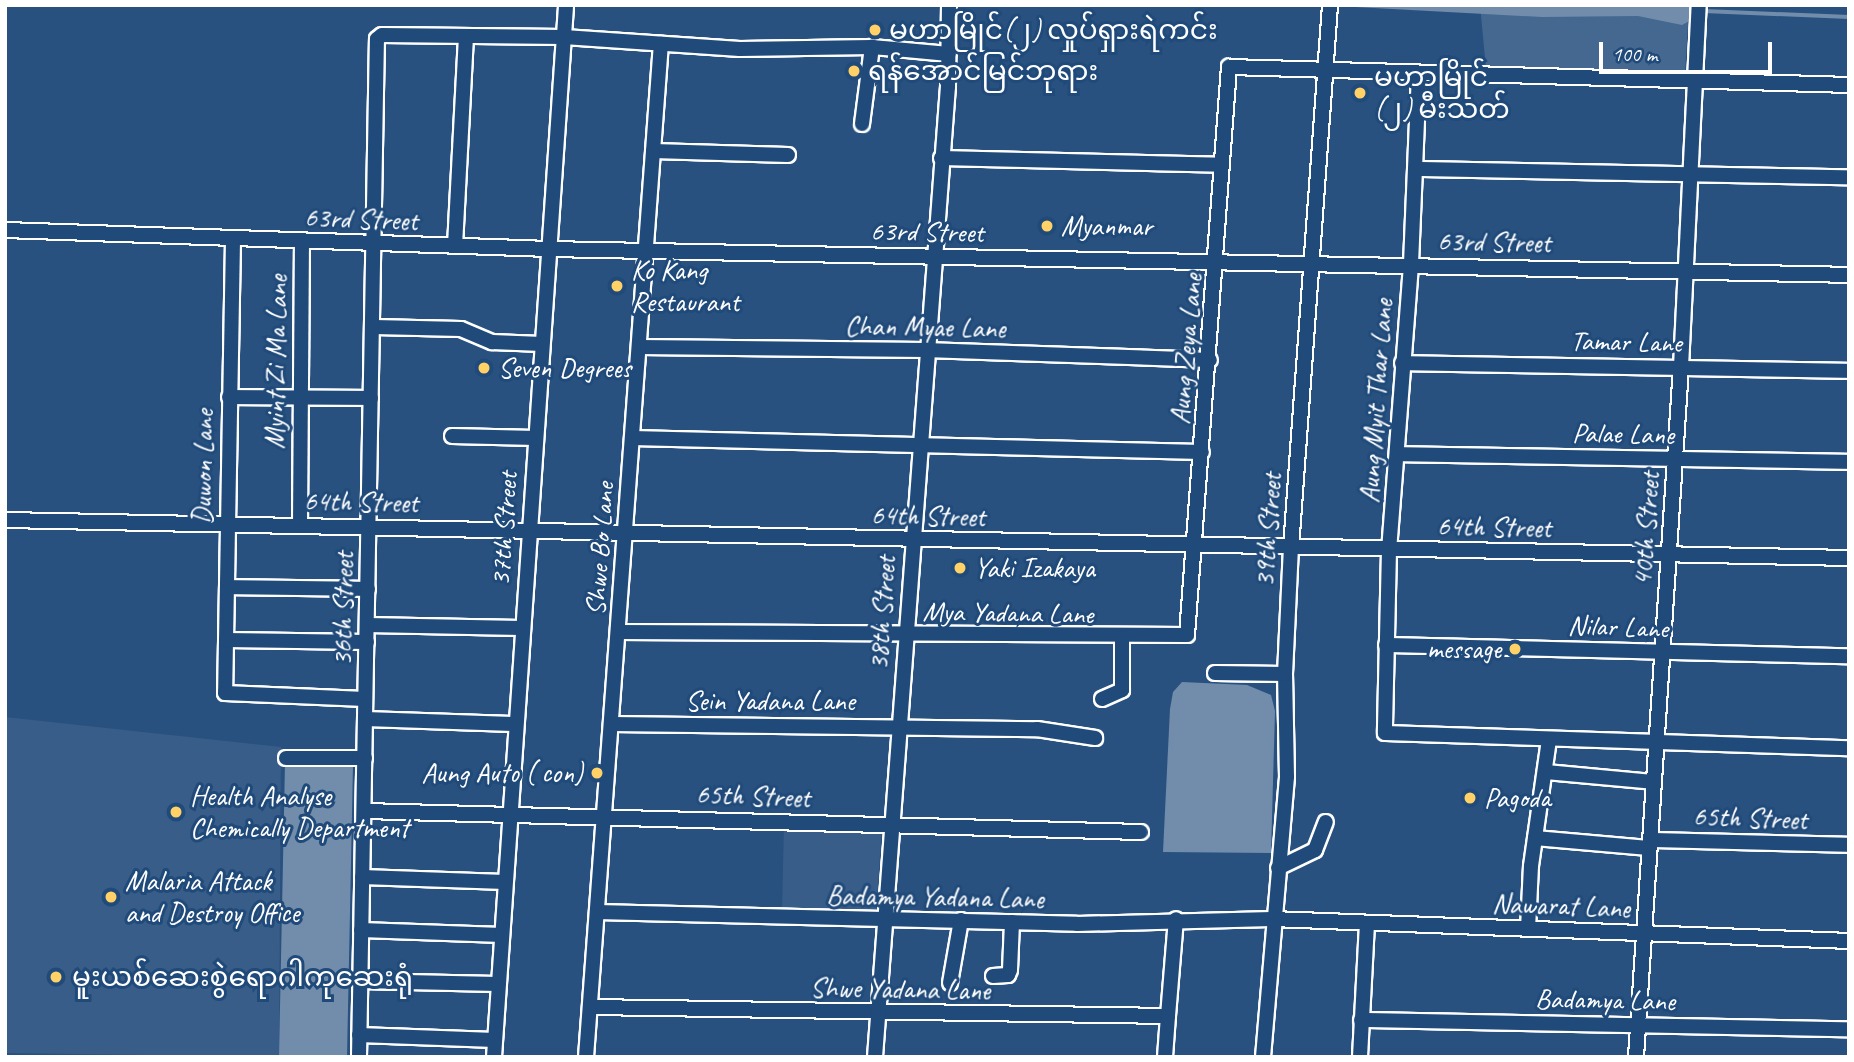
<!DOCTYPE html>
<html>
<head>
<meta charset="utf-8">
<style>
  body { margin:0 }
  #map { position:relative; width:1854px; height:1062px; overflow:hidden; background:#28517f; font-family:Caveat,"Noto Sans Myanmar",sans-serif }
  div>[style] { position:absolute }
  .built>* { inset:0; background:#375d88 }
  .green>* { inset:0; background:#446890 }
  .water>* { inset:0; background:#718dab }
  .stream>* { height:3.5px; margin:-1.75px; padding:0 1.75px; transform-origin:1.75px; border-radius:1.75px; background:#718dab }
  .roads { filter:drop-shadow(2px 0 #fff) drop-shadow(-2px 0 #fff) drop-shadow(0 2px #fff) drop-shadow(0 -2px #fff) }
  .minor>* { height:14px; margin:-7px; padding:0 7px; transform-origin:7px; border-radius:7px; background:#1f4a7a }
  .dots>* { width:19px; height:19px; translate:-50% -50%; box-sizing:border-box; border:4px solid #1f4a7a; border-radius:50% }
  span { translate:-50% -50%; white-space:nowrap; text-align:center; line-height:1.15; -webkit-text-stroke:6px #1f4a7a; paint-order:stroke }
  .poi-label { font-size:28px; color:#fff }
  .left { translate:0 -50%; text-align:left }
  .right { translate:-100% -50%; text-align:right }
  .street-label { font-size:28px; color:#fff }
  .frame { position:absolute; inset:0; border:7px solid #fff; pointer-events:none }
  .scale { position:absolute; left:1599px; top:42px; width:173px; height:32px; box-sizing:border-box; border:4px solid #fff; border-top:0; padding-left:9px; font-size:21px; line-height:24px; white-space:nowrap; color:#fff; -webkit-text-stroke:5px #1f4a7a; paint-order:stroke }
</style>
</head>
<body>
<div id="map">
  <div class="built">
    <i style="clip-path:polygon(5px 717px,281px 747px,279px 1057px,5px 1053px)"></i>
    <i style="clip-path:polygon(784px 823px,882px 827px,876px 912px,782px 909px)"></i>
  </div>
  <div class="green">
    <i style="clip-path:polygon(1480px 5px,1689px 5px,1685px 74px,1486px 68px)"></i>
  </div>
  <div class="water">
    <i style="clip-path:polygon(1694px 5px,1693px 19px,1682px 25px,1638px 16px,1542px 17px,1337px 6px)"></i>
    <i style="clip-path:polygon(1182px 682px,1247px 685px,1271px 695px,1275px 711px,1271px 853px,1163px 852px,1170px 709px,1173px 692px)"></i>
    <i style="clip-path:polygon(285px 763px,353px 764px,347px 1057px,279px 1057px)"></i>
  </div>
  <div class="stream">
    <i style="left:1704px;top:11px;width:145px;rotate:2.4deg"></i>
  </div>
  <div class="roads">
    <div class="minor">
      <i style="left:1419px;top:73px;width:192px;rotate:92.4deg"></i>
      <i style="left:1411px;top:265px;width:286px;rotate:94.4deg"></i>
      <i style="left:1389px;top:550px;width:183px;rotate:91.3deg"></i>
      <i style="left:1385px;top:733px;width:464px;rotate:1.9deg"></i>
      <i style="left:862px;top:124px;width:78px;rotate:-82.6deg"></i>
      <i style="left:653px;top:151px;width:135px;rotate:1.7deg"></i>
      <i style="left:941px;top:158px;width:281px;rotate:1.4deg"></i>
      <i style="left:1416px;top:169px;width:433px;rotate:1.1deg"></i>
      <i style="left:5px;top:230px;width:543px;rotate:2deg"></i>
      <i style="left:548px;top:249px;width:1301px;rotate:1.14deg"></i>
      <i style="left:233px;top:240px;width:453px;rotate:91deg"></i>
      <i style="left:225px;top:693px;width:140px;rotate:2.5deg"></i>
      <i style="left:455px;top:246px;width:210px;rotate:-87deg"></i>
      <i style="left:374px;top:327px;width:87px;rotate:1.3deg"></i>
      <i style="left:461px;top:329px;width:34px;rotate:23deg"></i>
      <i style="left:492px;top:342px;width:50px;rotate:2.3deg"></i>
      <i style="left:639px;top:347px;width:286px;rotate:0.6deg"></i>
      <i style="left:925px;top:350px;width:285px;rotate:2deg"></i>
      <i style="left:1402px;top:363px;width:447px;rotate:1deg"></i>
      <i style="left:229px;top:397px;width:142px;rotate:0.4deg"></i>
      <i style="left:452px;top:436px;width:84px;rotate:1.4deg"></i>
      <i style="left:632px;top:438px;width:570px;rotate:1.41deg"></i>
      <i style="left:1397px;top:454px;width:452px;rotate:1deg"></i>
      <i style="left:5px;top:520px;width:1844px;rotate:1.18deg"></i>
      <i style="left:300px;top:525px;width:284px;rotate:-89.6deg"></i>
      <i style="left:227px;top:587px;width:141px;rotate:0.8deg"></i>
      <i style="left:367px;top:625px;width:154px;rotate:1.1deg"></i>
      <i style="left:618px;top:632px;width:569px;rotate:0.3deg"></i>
      <i style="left:1187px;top:635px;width:570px;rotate:-85.77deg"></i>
      <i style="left:1229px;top:67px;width:620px;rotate:1.66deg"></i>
      <i style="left:226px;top:640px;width:141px;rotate:0.8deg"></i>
      <i style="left:1386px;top:645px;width:463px;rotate:1.4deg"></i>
      <i style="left:1215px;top:673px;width:70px;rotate:0.8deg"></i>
      <i style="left:1102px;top:699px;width:22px;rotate:-24deg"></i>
      <i style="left:1122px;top:690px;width:52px;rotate:-90deg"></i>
      <i style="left:365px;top:719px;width:148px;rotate:1.9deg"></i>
      <i style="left:612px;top:724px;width:425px;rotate:0.7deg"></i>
      <i style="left:1037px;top:729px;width:59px;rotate:8.8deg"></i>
      <i style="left:286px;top:758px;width:79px"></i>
      <i style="left:1546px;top:772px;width:107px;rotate:5.3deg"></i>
      <i style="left:364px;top:811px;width:777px;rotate:1.55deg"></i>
      <i style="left:1535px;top:838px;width:114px;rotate:5deg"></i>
      <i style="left:1650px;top:840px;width:199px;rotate:1.4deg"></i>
      <i style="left:1278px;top:868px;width:41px;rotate:-25.9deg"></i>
      <i style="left:1315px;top:850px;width:30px;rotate:-69deg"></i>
      <i style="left:362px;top:877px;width:143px;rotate:2deg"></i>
      <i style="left:597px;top:912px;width:480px;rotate:1.4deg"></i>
      <i style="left:1077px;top:924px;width:195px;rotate:-1.5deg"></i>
      <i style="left:1272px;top:919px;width:577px;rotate:2.18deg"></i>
      <i style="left:1528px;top:929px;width:63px;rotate:-87.3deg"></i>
      <i style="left:1531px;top:866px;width:128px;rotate:-81.9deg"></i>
      <i style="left:361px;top:930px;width:141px;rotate:2deg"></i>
      <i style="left:993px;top:976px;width:15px;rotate:-4deg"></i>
      <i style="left:1008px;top:975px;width:5px;rotate:-68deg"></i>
      <i style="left:1010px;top:970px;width:48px;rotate:-87.6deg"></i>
      <i style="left:360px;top:981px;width:138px;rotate:1.2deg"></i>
      <i style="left:950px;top:983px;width:64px;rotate:-80.1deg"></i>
      <i style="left:590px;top:1007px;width:578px;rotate:0.89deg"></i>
      <i style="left:1168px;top:1016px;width:41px;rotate:94.2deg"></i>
      <i style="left:1168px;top:1016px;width:97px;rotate:-85.3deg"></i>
      <i style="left:1361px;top:1020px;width:488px;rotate:1.1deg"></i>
      <i style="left:359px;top:1035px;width:136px;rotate:2.1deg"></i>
      <i style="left:359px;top:1057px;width:1018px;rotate:-88.99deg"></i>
      <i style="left:377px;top:39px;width:6px;rotate:-39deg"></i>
      <i style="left:382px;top:35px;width:182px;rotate:0.6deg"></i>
      <i style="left:564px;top:37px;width:176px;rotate:3.9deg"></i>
      <i style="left:740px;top:49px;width:132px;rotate:-0.9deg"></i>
      <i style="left:872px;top:47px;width:77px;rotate:5.2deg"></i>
      <i style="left:494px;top:1057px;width:1054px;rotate:-86.08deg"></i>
      <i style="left:586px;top:1057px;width:1016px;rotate:-85.77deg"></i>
      <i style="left:875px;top:1057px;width:973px;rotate:-85.7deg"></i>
      <i style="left:948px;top:87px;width:82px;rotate:-89.3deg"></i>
      <i style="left:1263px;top:1057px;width:281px;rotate:-85.1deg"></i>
      <i style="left:1287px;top:777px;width:103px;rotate:-91.1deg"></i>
      <i style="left:1285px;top:674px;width:126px;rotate:-87.3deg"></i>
      <i style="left:1291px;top:548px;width:544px;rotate:-85.89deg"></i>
      <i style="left:1360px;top:1057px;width:133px;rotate:-87deg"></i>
      <i style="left:1636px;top:1057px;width:691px;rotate:-86.27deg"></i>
      <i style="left:1681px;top:367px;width:362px;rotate:-87.2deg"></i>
    </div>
  </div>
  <div class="dots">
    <i style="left:875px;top:30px;background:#ffd166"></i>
    <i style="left:854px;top:71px;background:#ffd166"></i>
    <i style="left:1360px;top:93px;background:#ffd166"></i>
    <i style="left:1047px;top:226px;background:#ffd166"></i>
    <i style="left:617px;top:286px;background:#ffd166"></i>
    <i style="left:484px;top:368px;background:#ffd166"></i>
    <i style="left:960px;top:568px;background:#ffd166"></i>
    <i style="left:1515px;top:649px;background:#ffd166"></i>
    <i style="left:597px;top:773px;background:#ffd166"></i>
    <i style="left:1470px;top:798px;background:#ffd166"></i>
    <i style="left:176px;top:812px;background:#ffd166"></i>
    <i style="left:111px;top:897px;background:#ffd166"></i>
    <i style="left:56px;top:977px;background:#ffd166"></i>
  </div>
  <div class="poi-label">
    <span class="left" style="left:889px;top:30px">မဟာမြိုင်(၂) လှုပ်ရှားရဲကင်း</span>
    <span class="left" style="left:868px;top:71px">ရန်အောင်မြင်ဘုရား</span>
    <span class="left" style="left:1374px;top:93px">မဟာမြိုင်<br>(၂) မီးသတ်</span>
    <span class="left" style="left:1061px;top:226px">Myanmar</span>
    <span class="left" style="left:631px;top:286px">Ko Kang<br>Restaurant</span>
    <span class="left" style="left:498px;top:368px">Seven Degrees</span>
    <span class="left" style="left:974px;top:568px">Yaki Izakaya</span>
    <span class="right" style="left:1501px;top:649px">message</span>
    <span class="right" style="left:583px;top:773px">Aung Auto ( con)</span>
    <span class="left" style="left:190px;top:812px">Health Analyse<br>Chemically Department</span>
    <span class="left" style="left:1484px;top:798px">Pagoda</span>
    <span class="left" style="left:125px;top:897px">Malaria Attack<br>and Destroy Office</span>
    <span class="left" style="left:72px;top:977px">မူးယစ်ဆေးစွဲရောဂါကုဆေးရုံ</span>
  </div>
  <div class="street-label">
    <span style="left:361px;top:219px;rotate:2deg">63rd Street</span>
    <span style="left:927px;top:232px;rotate:1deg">63rd Street</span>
    <span style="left:1494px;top:242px;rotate:1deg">63rd Street</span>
    <span style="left:925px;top:327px;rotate:1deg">Chan Myae Lane</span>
    <span style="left:1626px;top:342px;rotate:1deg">Tamar Lane</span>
    <span style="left:1186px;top:349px;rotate:-85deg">Aung Zeya Lane</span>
    <span style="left:276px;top:362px;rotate:-89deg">Myint Zi Ma Lane</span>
    <span style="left:1376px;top:401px;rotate:-86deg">Aung Myit Thar Lane</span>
    <span style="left:1623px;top:434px;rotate:1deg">Palae Lane</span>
    <span style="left:203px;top:467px;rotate:-89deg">Duwon Lane</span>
    <span style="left:361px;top:502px;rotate:1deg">64th Street</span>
    <span style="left:928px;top:516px;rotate:1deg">64th Street</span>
    <span style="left:1494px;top:527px;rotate:1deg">64th Street</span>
    <span style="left:504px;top:529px;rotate:-86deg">37th Street</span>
    <span style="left:1646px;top:529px;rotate:-86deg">40th Street</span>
    <span style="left:1268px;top:530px;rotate:-86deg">39th Street</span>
    <span style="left:600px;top:549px;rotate:-86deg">Shwe Bo Lane</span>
    <span style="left:343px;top:609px;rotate:-89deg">36th Street</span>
    <span style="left:882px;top:613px;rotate:-86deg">38th Street</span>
    <span style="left:1008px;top:613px;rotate:1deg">Mya Yadana Lane</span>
    <span style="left:1618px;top:627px;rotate:2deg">Nilar Lane</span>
    <span style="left:770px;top:701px">Sein Yadana Lane</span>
    <span style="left:753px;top:796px;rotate:2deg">65th Street</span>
    <span style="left:1750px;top:818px;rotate:2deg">65th Street</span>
    <span style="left:935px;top:897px;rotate:1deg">Badamya Yadana Lane</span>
    <span style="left:1561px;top:906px;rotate:2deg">Nawarat Lane</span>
    <span style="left:900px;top:989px;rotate:1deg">Shwe Yadana Lane</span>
    <span style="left:1605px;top:1000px;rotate:1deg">Badamya Lane</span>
  </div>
  <div class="frame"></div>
  <div class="scale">100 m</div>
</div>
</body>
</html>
